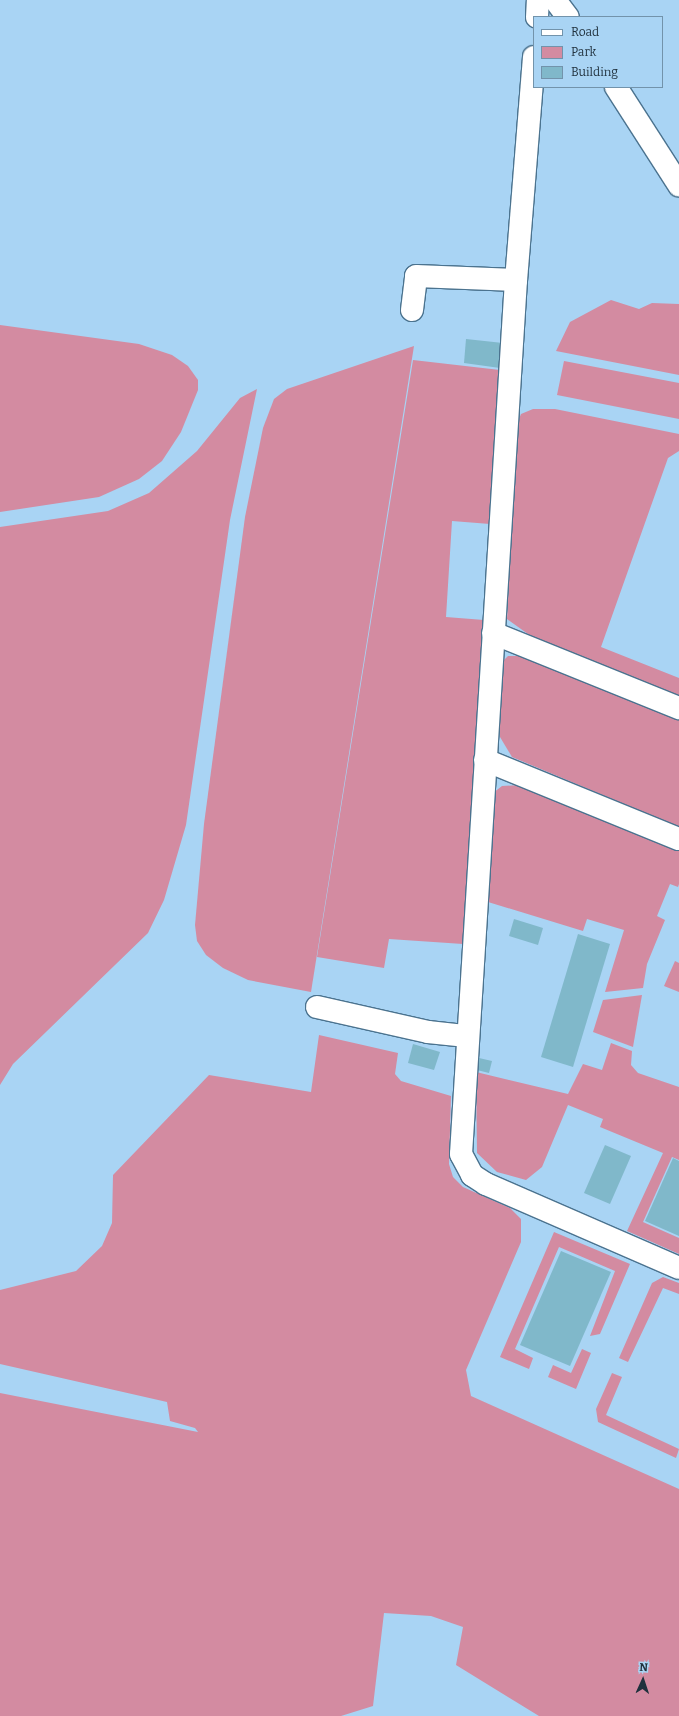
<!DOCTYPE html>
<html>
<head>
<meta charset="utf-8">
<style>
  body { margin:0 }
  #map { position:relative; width:679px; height:1716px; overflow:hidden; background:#a9d4f4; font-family:Bitter,serif }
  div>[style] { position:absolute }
  .green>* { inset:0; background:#d38ba1 }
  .building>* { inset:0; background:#80b8ca }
  .roads { filter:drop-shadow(1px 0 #4b738f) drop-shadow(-1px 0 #4b738f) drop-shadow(0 1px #4b738f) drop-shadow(0 -1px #4b738f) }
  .minor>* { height:22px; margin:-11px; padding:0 11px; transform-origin:11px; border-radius:11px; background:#fff }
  span { translate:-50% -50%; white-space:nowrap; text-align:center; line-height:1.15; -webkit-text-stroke:3.5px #a9d4f4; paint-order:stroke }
  .legend { position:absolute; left:533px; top:16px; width:130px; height:72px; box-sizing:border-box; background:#a9d4f4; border:1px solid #7293ab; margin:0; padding:5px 7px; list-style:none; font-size:12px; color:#20313d }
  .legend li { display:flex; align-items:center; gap:8px; height:20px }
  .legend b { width:20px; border:1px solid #7293ab }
  .north { position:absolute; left:623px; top:1660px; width:40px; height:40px; -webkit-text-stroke:3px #a9d4f4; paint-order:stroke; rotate:3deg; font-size:11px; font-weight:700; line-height:16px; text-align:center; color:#20313d }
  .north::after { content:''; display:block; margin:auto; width:14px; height:18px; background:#20313d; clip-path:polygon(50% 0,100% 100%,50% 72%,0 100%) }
</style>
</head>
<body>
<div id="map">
  <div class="green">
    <i style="clip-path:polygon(611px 300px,639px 309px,652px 303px,679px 304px,679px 375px,556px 351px,570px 322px)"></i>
    <i style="clip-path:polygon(0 325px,139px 344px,172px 355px,188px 366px,198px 380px,198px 390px,181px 432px,162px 461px,139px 479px,99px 497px,0 512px)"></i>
    <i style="clip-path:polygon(414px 346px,311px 992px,248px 980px,223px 968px,206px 955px,197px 941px,195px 925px,204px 824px,245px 517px,263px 428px,274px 399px,287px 389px)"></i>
    <i style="clip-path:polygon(413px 360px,500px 370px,490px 524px,452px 521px,446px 617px,484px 620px,463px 944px,389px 939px,384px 968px,317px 957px)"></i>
    <i style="clip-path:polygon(564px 361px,679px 383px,679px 419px,557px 395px)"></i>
    <i style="clip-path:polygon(257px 389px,230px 520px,186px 825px,164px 900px,148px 933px,13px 1064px,0 1085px,0 527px,108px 511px,149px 493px,197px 451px,240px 398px)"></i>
    <i style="clip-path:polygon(533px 409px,555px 409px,679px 434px,679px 451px,668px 458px,601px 647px,679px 678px,679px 697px,535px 639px,507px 619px,517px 424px,521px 414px)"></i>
    <i style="clip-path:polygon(508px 656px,522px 656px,679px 717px,679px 827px,512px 757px,500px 737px,499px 722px,502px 662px)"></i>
    <i style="clip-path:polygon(521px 785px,679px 847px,679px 884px,678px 887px,670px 884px,657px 916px,665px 920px,647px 964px,643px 988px,605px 992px,624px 930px,587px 919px,583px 931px,488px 902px,493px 793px,502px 786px)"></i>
    <i style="clip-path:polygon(675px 961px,679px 963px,679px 992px,664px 986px)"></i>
    <i style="clip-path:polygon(642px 995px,633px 1047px,593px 1032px,603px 1000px)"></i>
    <i style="clip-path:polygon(319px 1035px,398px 1053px,395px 1074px,401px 1081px,451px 1096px,449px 1164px,453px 1177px,463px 1187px,510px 1208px,521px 1219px,521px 1242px,466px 1370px,471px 1396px,679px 1489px,679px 1716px,539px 1716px,456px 1665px,463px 1627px,431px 1616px,384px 1613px,373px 1706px,341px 1716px,0 1716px,0 1393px,198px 1432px,195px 1428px,170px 1421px,167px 1402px,0 1364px,0 1290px,76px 1271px,102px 1246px,112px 1223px,113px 1175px,209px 1075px,311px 1092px)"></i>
    <i style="clip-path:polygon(611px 1043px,632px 1051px,631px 1065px,638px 1073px,679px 1087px,679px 1160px,672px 1157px,643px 1222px,679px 1238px,679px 1254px,627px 1231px,663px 1153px,600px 1127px,603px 1119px,568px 1105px,542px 1167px,526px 1180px,497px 1172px,477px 1153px,476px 1072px,568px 1094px,583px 1064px,602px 1070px)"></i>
    <i style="clip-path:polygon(554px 1232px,630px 1264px,600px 1334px,590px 1336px,615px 1271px,559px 1247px,515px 1349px,533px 1358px,529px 1369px,500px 1357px)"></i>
    <i style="clip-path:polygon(663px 1277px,679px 1283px,679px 1294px,663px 1288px,628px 1362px,619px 1358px,652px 1283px)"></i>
    <i style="clip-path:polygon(582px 1349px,591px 1353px,576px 1389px,548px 1377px,553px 1365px,571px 1373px)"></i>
    <i style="clip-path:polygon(612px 1373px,622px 1377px,606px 1415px,679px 1449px,676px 1458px,598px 1422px,596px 1409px)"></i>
  </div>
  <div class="building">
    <i style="clip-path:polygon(466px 339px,503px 343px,500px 368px,464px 363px)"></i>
    <i style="clip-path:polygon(514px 919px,543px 928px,538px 945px,509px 936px)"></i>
    <i style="clip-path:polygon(578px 934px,610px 944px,573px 1067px,541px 1057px)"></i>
    <i style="clip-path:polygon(413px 1044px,440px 1052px,434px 1070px,408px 1063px)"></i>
    <i style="clip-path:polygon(479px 1058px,492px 1061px,489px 1073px,477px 1070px)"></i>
    <i style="clip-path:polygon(605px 1145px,631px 1156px,610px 1204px,584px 1193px)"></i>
    <i style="clip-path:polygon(673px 1158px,679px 1161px,679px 1236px,645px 1221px)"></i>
    <i style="clip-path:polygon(561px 1251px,611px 1272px,570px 1366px,520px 1345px)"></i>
  </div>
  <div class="roads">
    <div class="minor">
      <i style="left:555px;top:0;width:21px;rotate:53deg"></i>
      <i style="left:537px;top:17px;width:17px;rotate:-87deg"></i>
      <i style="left:534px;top:57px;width:224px;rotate:94.6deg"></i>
      <i style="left:516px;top:280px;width:876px;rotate:93.6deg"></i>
      <i style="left:461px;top:1154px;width:24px;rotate:62deg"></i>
      <i style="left:472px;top:1175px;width:17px;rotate:33deg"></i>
      <i style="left:486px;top:1184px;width:210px;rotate:23.5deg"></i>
      <i style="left:616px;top:87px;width:117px;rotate:57.3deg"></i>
      <i style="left:412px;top:310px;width:34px;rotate:-83deg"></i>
      <i style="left:416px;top:276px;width:100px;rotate:2.3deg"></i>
      <i style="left:493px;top:633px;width:201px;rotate:22deg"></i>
      <i style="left:485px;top:760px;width:209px;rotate:22.2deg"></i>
      <i style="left:317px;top:1007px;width:114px;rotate:12.7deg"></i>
      <i style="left:428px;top:1032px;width:39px;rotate:6deg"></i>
    </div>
  </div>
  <ul class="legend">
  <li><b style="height:5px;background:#fff"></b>Road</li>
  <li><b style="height:11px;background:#d38ba1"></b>Park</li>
  <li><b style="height:11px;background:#80b8ca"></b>Building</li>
  </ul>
  <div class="north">N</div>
</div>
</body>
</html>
